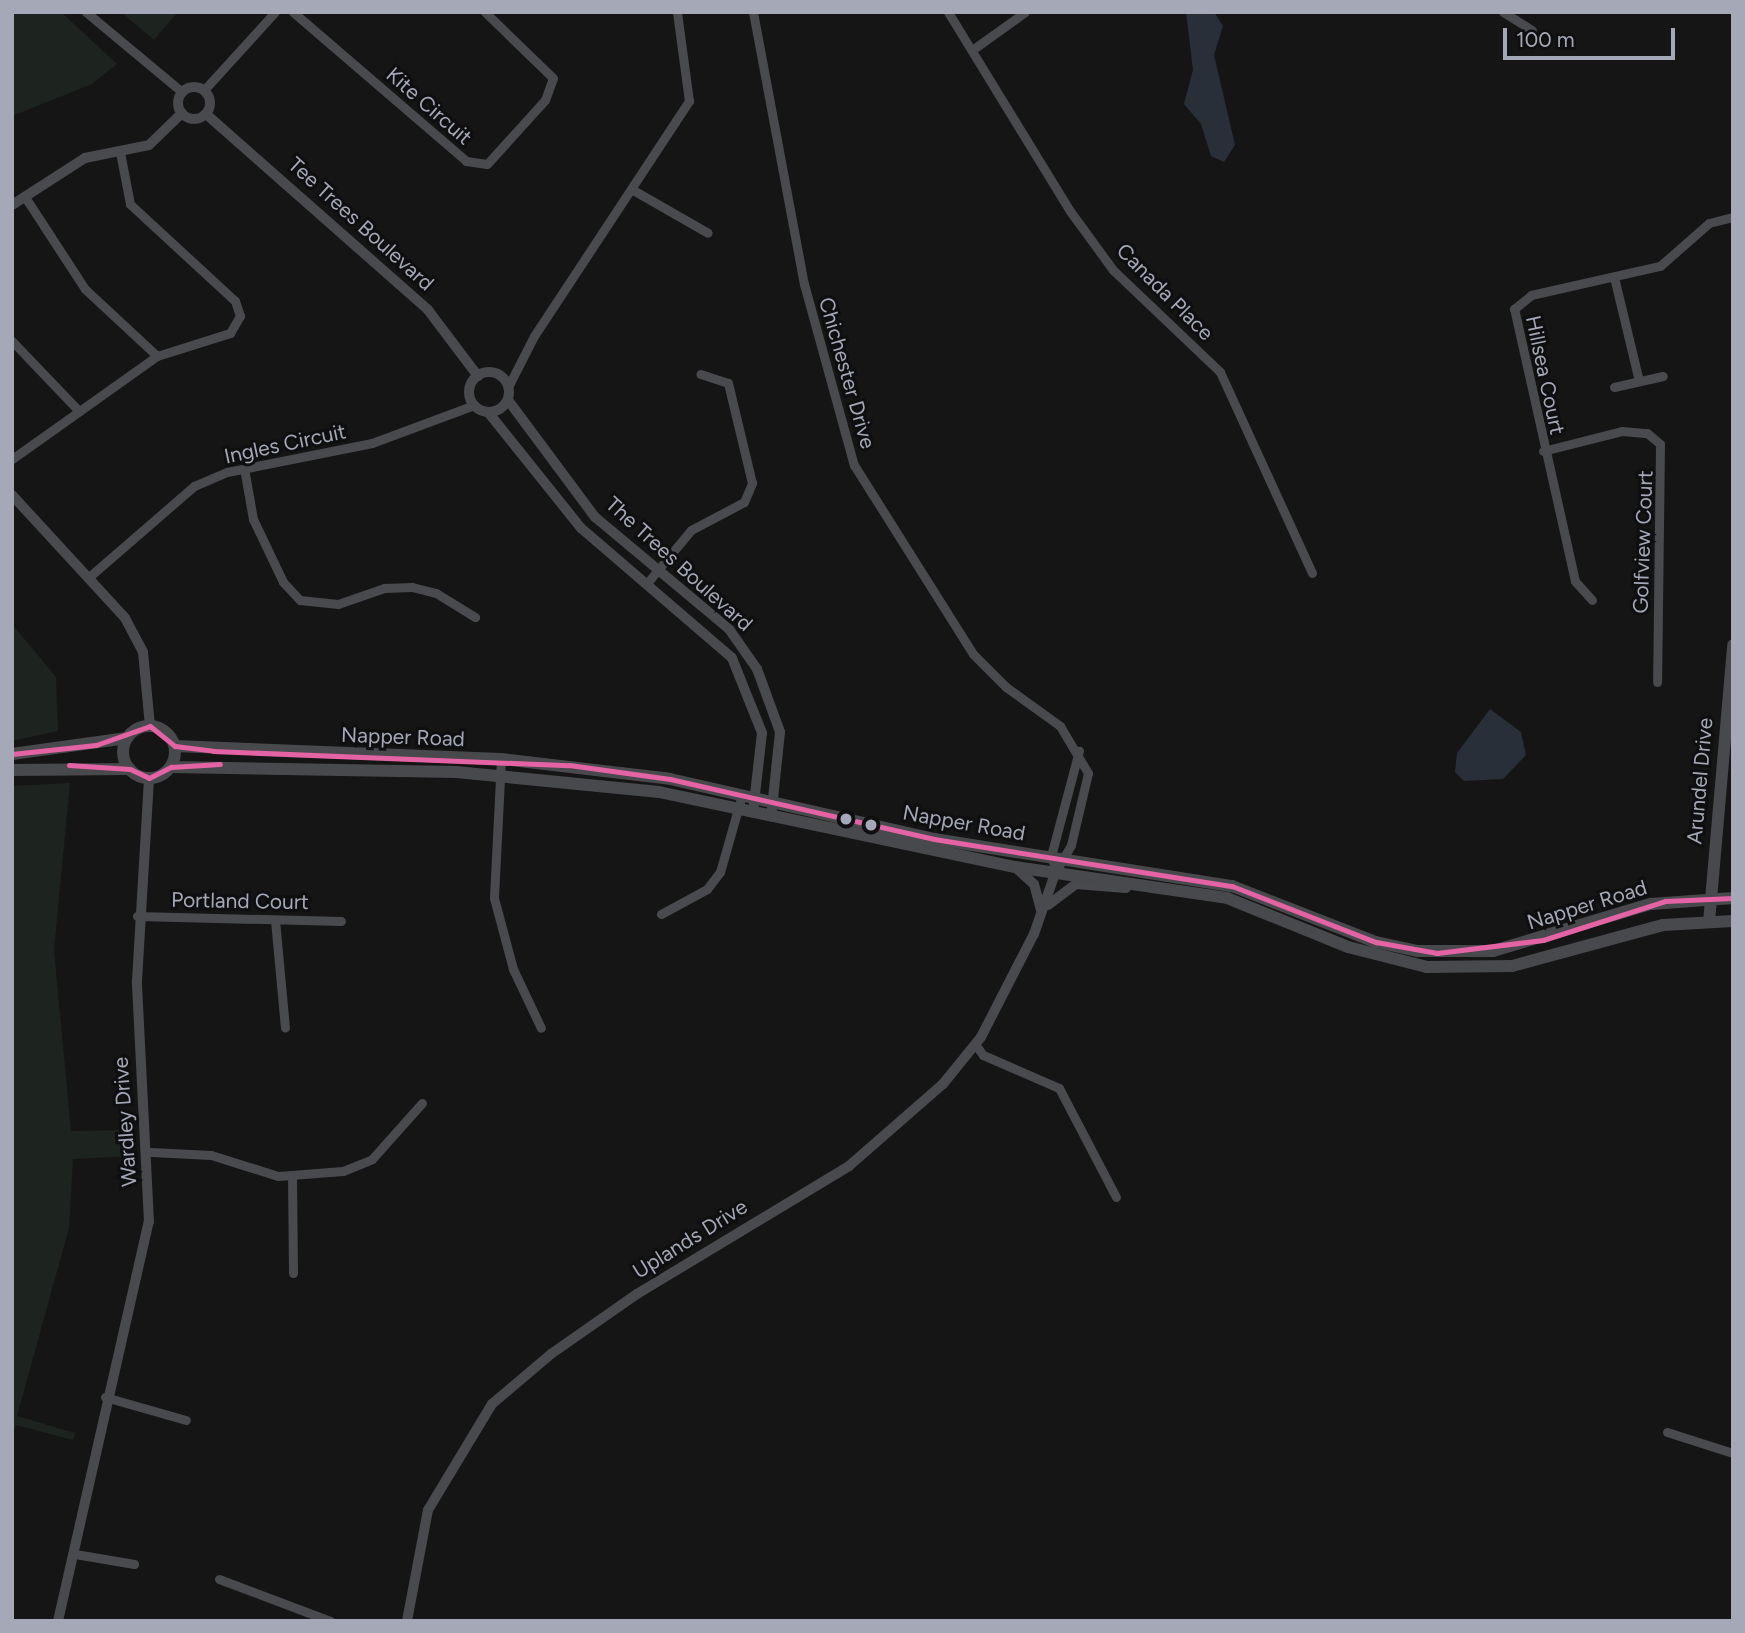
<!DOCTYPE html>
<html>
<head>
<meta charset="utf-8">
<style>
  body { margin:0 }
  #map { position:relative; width:1745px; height:1633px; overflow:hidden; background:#151515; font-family:Figtree,sans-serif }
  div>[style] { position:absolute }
  .green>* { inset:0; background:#1d241f }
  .water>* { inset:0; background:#282f38 }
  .minor>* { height:9px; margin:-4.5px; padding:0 4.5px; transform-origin:4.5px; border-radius:4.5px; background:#494a4e }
  .tertiary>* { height:10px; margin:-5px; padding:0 5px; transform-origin:5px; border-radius:5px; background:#494a4e }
  .tertiary>.ring { margin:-5px; padding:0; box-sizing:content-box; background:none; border:10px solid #494a4e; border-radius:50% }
  .secondary>* { height:12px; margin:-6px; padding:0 6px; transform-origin:6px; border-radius:6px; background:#48494d }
  .secondary>.ring { margin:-6px; padding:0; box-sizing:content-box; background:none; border:12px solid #48494d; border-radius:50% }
  .bus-1>* { height:5px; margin:-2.5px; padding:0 2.5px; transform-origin:2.5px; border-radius:2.5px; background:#e463a4 }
  .dots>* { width:19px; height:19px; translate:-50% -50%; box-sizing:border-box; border:4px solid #0f0f11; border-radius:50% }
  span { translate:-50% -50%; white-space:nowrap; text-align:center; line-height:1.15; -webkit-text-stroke:6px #0f0f11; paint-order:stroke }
  .street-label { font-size:21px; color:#a5a9b7 }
  .frame { position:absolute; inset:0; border:14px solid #a5a9b7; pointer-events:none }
  .scale { position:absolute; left:1503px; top:28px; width:172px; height:32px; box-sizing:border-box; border:4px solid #a5a9b7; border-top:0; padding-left:9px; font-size:21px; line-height:24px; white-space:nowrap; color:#a5a9b7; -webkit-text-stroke:5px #0f0f11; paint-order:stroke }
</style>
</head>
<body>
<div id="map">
  <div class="green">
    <i style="clip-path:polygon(12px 12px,61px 12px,117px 64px,92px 84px,12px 116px)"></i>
    <i style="clip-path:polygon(121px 12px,178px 12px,154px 40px)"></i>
    <i style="clip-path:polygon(12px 624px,56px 677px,58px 731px,12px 741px)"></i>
    <i style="clip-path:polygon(70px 783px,54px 950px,71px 1131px,132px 1130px,134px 1156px,73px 1159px,69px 1228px,17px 1416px,75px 1433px,73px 1440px,16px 1425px,12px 1435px,12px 786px)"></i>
  </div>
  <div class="water">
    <i style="clip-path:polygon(1186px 12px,1214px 12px,1223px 26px,1214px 55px,1235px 145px,1224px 162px,1211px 156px,1201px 124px,1184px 104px,1193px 70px)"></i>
    <i style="clip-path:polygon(1490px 709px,1521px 732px,1526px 755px,1503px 779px,1464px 781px,1455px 772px,1457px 753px)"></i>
  </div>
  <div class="minor">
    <i style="left:86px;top:12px;width:125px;rotate:39.8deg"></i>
    <i style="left:293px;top:12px;width:228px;rotate:40.7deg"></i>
    <i style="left:466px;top:161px;width:21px;rotate:8deg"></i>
    <i style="left:487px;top:164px;width:86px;rotate:-47.8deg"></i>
    <i style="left:545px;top:100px;width:23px;rotate:-70deg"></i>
    <i style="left:553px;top:78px;width:95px;rotate:-135.9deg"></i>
    <i style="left:753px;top:12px;width:277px;rotate:79.4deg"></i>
    <i style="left:804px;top:284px;width:188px;rotate:74.6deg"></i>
    <i style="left:854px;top:465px;width:223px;rotate:57.8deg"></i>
    <i style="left:973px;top:654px;width:47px;rotate:45deg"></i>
    <i style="left:1006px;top:687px;width:67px;rotate:35.8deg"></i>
    <i style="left:1060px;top:726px;width:55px;rotate:59.2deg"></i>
    <i style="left:1088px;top:773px;width:74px;rotate:103.3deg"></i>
    <i style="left:1071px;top:845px;width:30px;rotate:120deg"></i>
    <i style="left:948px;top:12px;width:233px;rotate:58.5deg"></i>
    <i style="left:1070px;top:211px;width:73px;rotate:53.9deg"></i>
    <i style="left:1113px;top:270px;width:148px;rotate:43.6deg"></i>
    <i style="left:1220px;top:372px;width:221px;rotate:65.4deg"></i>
    <i style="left:1503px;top:12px;width:34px;rotate:32deg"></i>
    <i style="left:972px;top:50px;width:65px;rotate:-35.6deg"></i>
    <i style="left:204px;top:90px;width:105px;rotate:-47.7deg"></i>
    <i style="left:633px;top:190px;width:86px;rotate:29.8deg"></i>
    <i style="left:25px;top:197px;width:110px;rotate:56.9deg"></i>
    <i style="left:85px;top:289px;width:98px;rotate:42.9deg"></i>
    <i style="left:1614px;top:277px;width:107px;rotate:76.5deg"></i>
    <i style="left:12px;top:341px;width:97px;rotate:46.3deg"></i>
    <i style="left:508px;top:387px;width:57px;rotate:-63deg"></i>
    <i style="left:534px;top:336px;width:282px;rotate:-56.6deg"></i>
    <i style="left:689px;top:101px;width:90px;rotate:-97.7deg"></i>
    <i style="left:1614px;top:387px;width:50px;rotate:-12.7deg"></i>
    <i style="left:1543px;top:451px;width:81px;rotate:-14.2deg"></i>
    <i style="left:1622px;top:431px;width:25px;rotate:5deg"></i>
    <i style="left:1647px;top:433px;width:17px;rotate:40deg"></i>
    <i style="left:1660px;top:444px;width:238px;rotate:90.7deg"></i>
    <i style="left:12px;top:459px;width:178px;rotate:-35.4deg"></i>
    <i style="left:157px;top:356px;width:77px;rotate:-17.5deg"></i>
    <i style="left:230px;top:333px;width:20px;rotate:-60deg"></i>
    <i style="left:240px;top:316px;width:16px;rotate:-108deg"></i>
    <i style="left:235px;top:301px;width:143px;rotate:-137.3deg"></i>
    <i style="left:130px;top:204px;width:53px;rotate:-100.9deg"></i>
    <i style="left:244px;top:468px;width:52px;rotate:80deg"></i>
    <i style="left:253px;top:519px;width:70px;rotate:64.5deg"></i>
    <i style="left:283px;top:582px;width:25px;rotate:47deg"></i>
    <i style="left:300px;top:600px;width:38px;rotate:6deg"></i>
    <i style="left:338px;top:604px;width:49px;rotate:-19.2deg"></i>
    <i style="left:384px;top:588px;width:28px;rotate:-2deg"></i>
    <i style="left:412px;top:587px;width:25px;rotate:14deg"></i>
    <i style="left:436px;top:593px;width:46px;rotate:31.6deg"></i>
    <i style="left:89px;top:577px;width:139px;rotate:-40.9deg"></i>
    <i style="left:194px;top:486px;width:36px;rotate:-23deg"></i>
    <i style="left:227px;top:472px;width:148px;rotate:-11.3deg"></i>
    <i style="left:372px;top:443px;width:109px;rotate:-20.4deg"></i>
    <i style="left:648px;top:582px;width:67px;rotate:-50.4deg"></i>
    <i style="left:691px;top:530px;width:60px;rotate:-27.8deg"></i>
    <i style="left:744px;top:502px;width:21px;rotate:-67deg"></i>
    <i style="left:752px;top:483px;width:103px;rotate:-103.5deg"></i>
    <i style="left:728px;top:383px;width:29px;rotate:-162deg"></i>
    <i style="left:1592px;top:600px;width:25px;rotate:-132deg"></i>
    <i style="left:1575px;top:581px;width:279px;rotate:-102.6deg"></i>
    <i style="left:1514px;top:309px;width:22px;rotate:-39deg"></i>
    <i style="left:1531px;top:295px;width:132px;rotate:-12.7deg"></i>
    <i style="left:1660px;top:266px;width:65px;rotate:-41.3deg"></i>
    <i style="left:1709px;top:223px;width:25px;rotate:-14deg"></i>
    <i style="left:501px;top:759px;width:139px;rotate:92.9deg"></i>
    <i style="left:494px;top:898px;width:73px;rotate:75deg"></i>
    <i style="left:513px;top:969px;width:65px;rotate:64.6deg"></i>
    <i style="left:1056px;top:871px;width:16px;rotate:-108deg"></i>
    <i style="left:1051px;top:856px;width:109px;rotate:-75.1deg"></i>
    <i style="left:661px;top:914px;width:52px;rotate:-28.5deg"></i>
    <i style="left:707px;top:889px;width:21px;rotate:-53deg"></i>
    <i style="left:720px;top:872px;width:80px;rotate:-74.1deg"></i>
    <i style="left:137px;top:916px;width:204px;rotate:1.4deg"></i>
    <i style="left:275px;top:920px;width:108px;rotate:84.7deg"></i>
    <i style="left:975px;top:1044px;width:14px;rotate:54deg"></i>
    <i style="left:983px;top:1055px;width:83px;rotate:23.5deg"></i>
    <i style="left:1059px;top:1088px;width:123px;rotate:62.4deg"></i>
    <i style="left:151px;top:1152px;width:60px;rotate:2.9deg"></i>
    <i style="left:211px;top:1155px;width:70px;rotate:17.4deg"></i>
    <i style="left:278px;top:1176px;width:65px;rotate:-4.4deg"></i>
    <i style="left:343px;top:1171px;width:31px;rotate:-22deg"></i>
    <i style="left:372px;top:1159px;width:75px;rotate:-48.2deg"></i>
    <i style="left:292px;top:1175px;width:98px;rotate:89.4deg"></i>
    <i style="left:105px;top:1397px;width:84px;rotate:15.9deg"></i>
    <i style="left:1667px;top:1432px;width:69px;rotate:17.7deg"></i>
    <i style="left:75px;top:1554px;width:60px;rotate:9.6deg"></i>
    <i style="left:219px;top:1579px;width:119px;rotate:20.7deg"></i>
  </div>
  <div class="tertiary">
    <i class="ring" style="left:178px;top:87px;width:22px;height:22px"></i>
    <i style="left:206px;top:114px;width:296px;rotate:41.4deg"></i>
    <i style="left:428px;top:310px;width:83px;rotate:52.9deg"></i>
    <i style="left:12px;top:205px;width:87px;rotate:-32.8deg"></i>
    <i style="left:85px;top:158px;width:65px;rotate:-11.5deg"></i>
    <i style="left:149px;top:145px;width:46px;rotate:-44.1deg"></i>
    <i class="ring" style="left:469px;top:372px;width:30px;height:30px"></i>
    <i style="left:508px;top:400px;width:146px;rotate:53.4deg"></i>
    <i style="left:595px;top:517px;width:175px;rotate:39.9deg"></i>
    <i style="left:729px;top:629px;width:49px;rotate:55deg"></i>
    <i style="left:757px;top:669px;width:67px;rotate:69.9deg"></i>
    <i style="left:780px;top:732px;width:85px;rotate:96deg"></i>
    <i style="left:488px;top:412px;width:149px;rotate:51.3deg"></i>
    <i style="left:581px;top:528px;width:199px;rotate:40.7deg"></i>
    <i style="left:732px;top:658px;width:81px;rotate:68.2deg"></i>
    <i style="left:762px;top:733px;width:80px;rotate:96.5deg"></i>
    <i style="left:12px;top:495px;width:167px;rotate:47.4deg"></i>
    <i style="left:125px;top:618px;width:38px;rotate:62deg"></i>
    <i style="left:143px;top:652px;width:74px;rotate:84.6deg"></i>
    <i style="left:1015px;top:867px;width:25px;rotate:42deg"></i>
    <i style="left:1034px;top:884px;width:27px;rotate:75deg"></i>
    <i style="left:1048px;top:905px;width:35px;rotate:-37deg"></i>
    <i style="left:1076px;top:884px;width:50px;rotate:4.6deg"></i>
    <i style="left:58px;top:1621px;width:409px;rotate:-77.2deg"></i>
    <i style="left:149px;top:1222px;width:241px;rotate:-92.9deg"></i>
    <i style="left:137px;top:981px;width:203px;rotate:-86.6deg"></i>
    <i style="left:407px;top:1621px;width:113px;rotate:-79.3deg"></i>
    <i style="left:428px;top:1510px;width:124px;rotate:-58.9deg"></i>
    <i style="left:492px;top:1404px;width:77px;rotate:-40.3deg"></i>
    <i style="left:551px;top:1354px;width:105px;rotate:-34.9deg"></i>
    <i style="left:637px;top:1294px;width:248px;rotate:-31.1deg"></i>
    <i style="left:849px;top:1166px;width:125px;rotate:-41.1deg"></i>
    <i style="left:943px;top:1084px;width:60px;rotate:-51deg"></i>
    <i style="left:981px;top:1037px;width:116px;rotate:-62.8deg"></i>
    <i style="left:1034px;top:934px;width:67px;rotate:-70.8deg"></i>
  </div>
  <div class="secondary">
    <i class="ring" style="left:123px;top:726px;width:40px;height:40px"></i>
    <i style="left:175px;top:746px;width:326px;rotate:2.3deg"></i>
    <i style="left:501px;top:759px;width:170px;rotate:6.7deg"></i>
    <i style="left:670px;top:779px;width:271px;rotate:12.8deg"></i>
    <i style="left:934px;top:839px;width:302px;rotate:9deg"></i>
    <i style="left:1232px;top:886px;width:155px;rotate:21.3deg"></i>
    <i style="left:1376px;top:942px;width:43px;rotate:12.1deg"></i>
    <i style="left:1418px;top:951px;width:75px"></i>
    <i style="left:1493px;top:951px;width:165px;rotate:-16.6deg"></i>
    <i style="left:1651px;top:904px;width:82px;rotate:-4.2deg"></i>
    <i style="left:12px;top:754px;width:116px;rotate:-7.9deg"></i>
    <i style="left:171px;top:767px;width:285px;rotate:1deg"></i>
    <i style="left:456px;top:772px;width:204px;rotate:5.6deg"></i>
    <i style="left:659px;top:792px;width:364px;rotate:11.9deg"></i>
    <i style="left:1015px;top:867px;width:214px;rotate:8.3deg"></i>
    <i style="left:1227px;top:898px;width:131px;rotate:22deg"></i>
    <i style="left:1348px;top:947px;width:81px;rotate:14.2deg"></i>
    <i style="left:1427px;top:967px;width:85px;rotate:-0.7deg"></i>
    <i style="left:1512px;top:966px;width:156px;rotate:-15.2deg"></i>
    <i style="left:1663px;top:925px;width:70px;rotate:-3.3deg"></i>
    <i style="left:12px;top:770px;width:118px;rotate:-0.5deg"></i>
    <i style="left:1709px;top:922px;width:278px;rotate:-85deg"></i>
  </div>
  <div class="bus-1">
    <i style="left:12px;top:754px;width:84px;rotate:-6.1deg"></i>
    <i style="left:96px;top:745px;width:57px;rotate:-19.4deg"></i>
    <i style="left:150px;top:726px;width:32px;rotate:39deg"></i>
    <i style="left:175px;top:746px;width:38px;rotate:7deg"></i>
    <i style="left:213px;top:751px;width:356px;rotate:2.3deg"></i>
    <i style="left:569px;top:765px;width:102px;rotate:7.9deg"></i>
    <i style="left:670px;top:779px;width:271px;rotate:12.8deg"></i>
    <i style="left:934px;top:839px;width:302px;rotate:9deg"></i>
    <i style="left:1232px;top:886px;width:155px;rotate:21.3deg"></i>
    <i style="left:1376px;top:942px;width:62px;rotate:10.2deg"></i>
    <i style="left:1437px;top:953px;width:107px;rotate:-7deg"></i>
    <i style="left:1543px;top:940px;width:128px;rotate:-17.7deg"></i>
    <i style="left:1665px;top:901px;width:68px;rotate:-2.5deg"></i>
    <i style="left:69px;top:765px;width:61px;rotate:3.8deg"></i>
    <i style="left:130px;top:769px;width:21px;rotate:25deg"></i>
    <i style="left:149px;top:778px;width:25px;rotate:-27deg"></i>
    <i style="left:171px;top:767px;width:49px;rotate:-3.5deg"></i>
  </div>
  <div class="dots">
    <i style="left:846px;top:819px;background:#a5a9b7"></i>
    <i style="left:871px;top:825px;background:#a5a9b7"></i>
  </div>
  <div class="street-label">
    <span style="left:429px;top:106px;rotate:41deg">Kite Circuit</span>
    <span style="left:361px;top:224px;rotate:42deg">Tee Trees Boulevard</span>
    <span style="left:1165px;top:292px;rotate:45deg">Canada Place</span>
    <span style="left:847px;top:373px;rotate:74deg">Chichester Drive</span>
    <span style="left:1545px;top:375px;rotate:78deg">Hillsea Court</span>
    <span style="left:285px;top:444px;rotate:-12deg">Ingles Circuit</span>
    <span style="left:1643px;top:542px;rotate:-88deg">Golfview Court</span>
    <span style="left:679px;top:564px;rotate:42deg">The Trees Boulevard</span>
    <span style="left:403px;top:737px;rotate:2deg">Napper Road</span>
    <span style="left:1700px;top:781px;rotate:-85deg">Arundel Drive</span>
    <span style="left:964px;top:823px;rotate:10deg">Napper Road</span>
    <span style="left:240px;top:901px;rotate:1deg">Portland Court</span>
    <span style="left:1587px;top:905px;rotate:-17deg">Napper Road</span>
    <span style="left:125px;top:1122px;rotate:-94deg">Wardley Drive</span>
    <span style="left:690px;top:1239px;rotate:-32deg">Uplands Drive</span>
  </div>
  <div class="frame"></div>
  <div class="scale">100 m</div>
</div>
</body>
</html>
